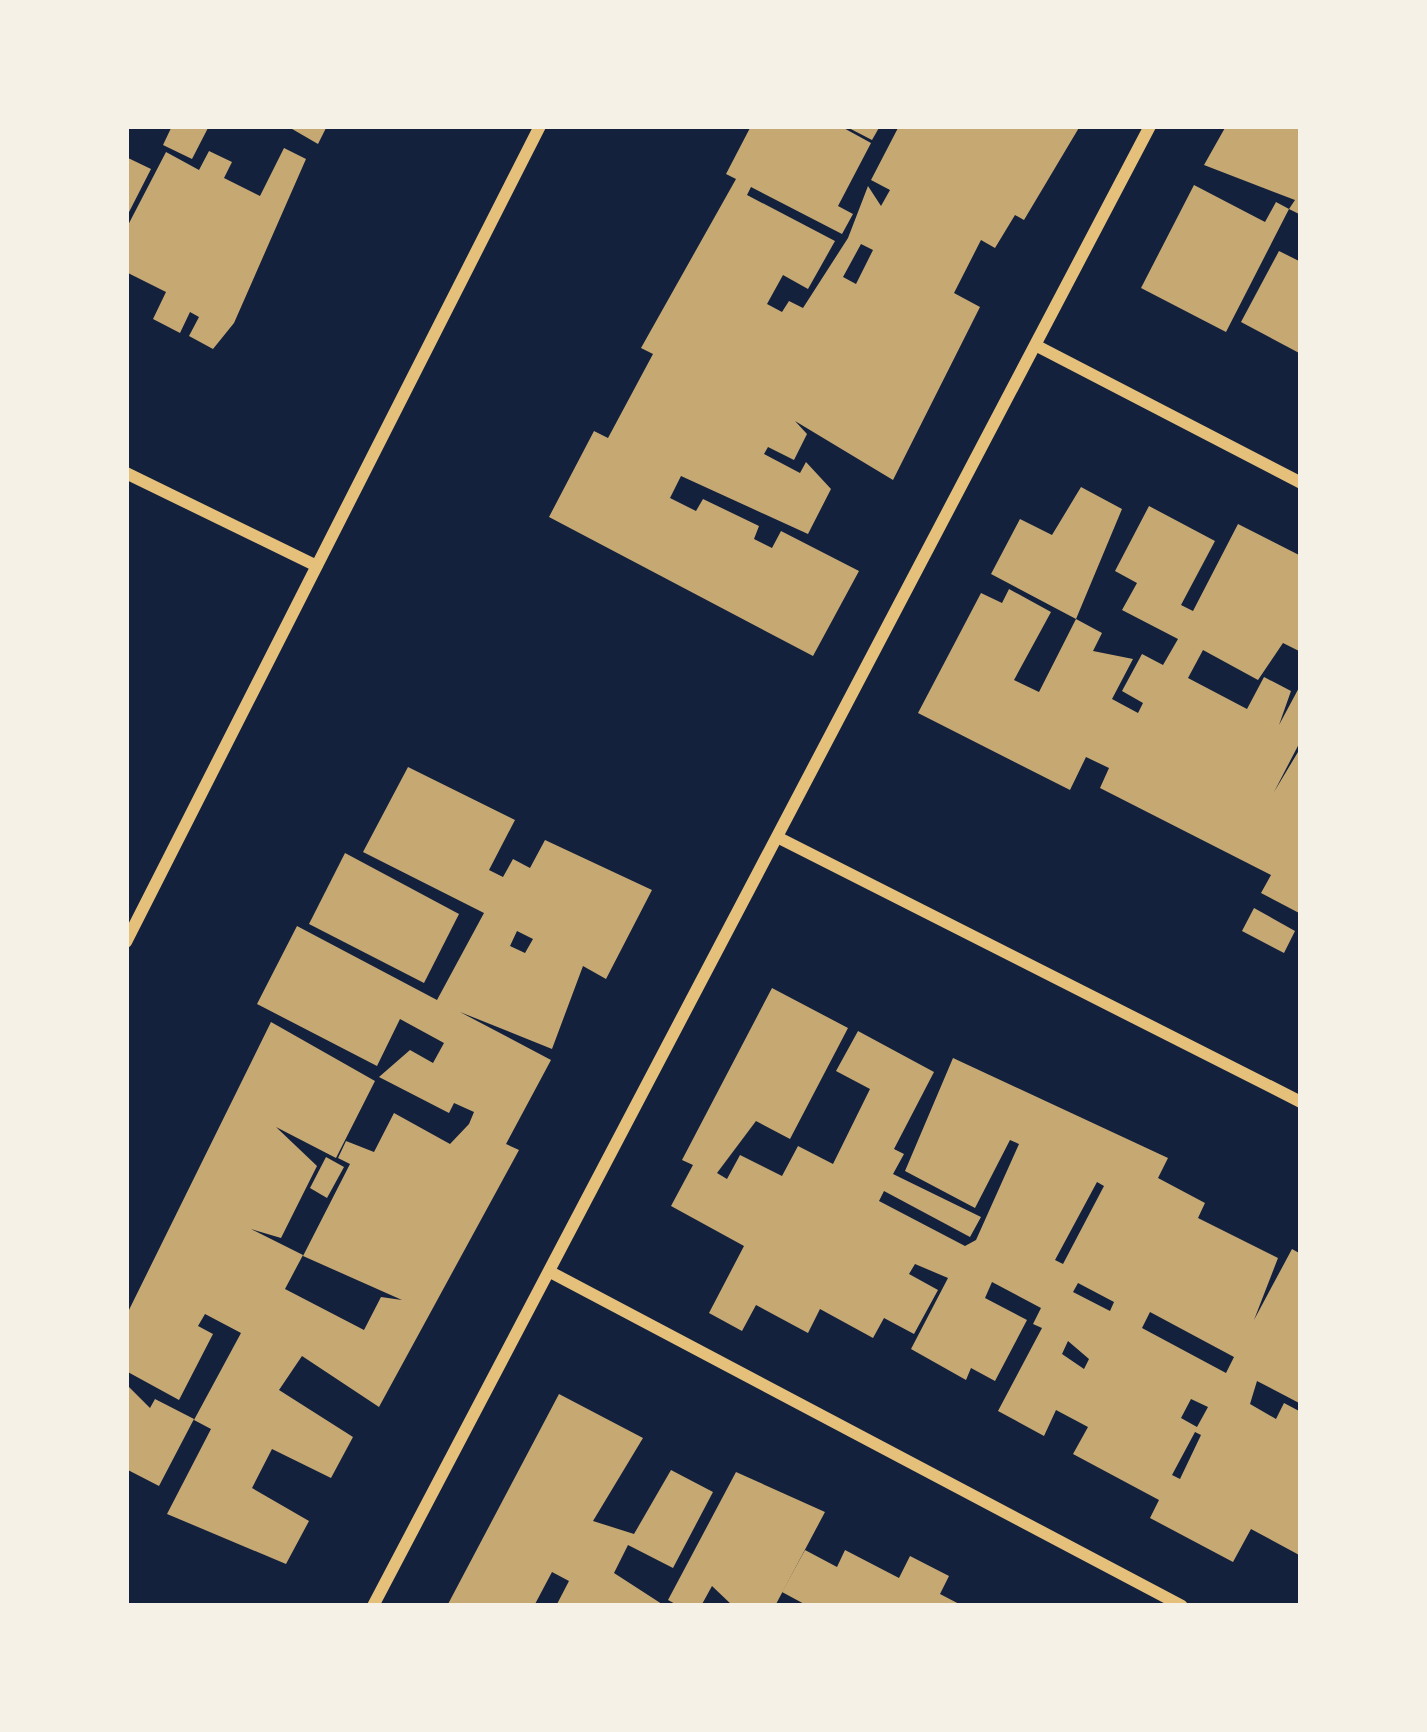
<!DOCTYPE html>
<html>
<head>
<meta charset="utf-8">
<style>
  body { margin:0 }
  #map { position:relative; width:1427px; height:1732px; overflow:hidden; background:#14213d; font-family:"Asap Condensed",sans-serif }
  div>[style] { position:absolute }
  .building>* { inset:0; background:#c6a872 }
  .minor>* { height:12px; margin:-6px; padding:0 6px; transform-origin:6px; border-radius:6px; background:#e5c07b }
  span { translate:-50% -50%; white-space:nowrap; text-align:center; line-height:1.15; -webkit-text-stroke:9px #f6f1e7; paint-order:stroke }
  .frame { position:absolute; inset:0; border:129px solid #f6f1e7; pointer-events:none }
</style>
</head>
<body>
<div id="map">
  <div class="building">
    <i style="clip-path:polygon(172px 126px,209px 126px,192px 159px,163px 145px)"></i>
    <i style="clip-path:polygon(287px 126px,327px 126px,318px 144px)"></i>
    <i style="clip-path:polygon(evenodd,751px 126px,840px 126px,871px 143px,838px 206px,853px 214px,842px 234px,751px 187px,747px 195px,835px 241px,808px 289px,783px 275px,767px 304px,782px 312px,789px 301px,803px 308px,848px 238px,868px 186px,881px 206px,890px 190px,871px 180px,899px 126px,1080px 126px,1024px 220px,1015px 215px,995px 248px,981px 240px,954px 293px,980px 307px,893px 480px,795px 421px,807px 434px,794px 460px,768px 447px,764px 454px,800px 473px,806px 462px,831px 489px,808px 534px,681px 476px,670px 498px,696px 511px,703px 499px,759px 526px,754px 539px,772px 548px,781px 531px,859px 571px,813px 656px,549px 517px,594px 431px,608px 438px,653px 354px,641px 348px,736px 179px,726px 174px,751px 126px,861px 244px,873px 250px,856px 284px,843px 277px,861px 244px)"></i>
    <i style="clip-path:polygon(845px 126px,880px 126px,872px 140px)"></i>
    <i style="clip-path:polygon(1226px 126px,1301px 126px,1301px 215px,1289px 209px,1226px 332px,1141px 288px,1194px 185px,1265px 222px,1276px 202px,1289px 209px,1295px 200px,1204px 165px)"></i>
    <i style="clip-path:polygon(284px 148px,306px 159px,234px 323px,213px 349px,189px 336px,199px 317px,190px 312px,180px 333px,153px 319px,166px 292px,126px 272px,126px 229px,166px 152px,199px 170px,209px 151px,232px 162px,224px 178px,260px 196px)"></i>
    <i style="clip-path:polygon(126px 157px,151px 169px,126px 218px)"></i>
    <i style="clip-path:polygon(1279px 251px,1301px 262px,1301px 354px,1241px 322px)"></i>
    <i style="clip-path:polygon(1081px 487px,1122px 509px,1076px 619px,991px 574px,1020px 519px,1052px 535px)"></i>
    <i style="clip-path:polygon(1149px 506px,1215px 541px,1181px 605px,1193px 611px,1238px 524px,1301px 556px,1301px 652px,1283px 643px,1258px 680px,1203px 650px,1188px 678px,1247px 709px,1264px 677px,1291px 691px,1279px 725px,1301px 684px,1301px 740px,1274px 792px,1301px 747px,1301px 914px,1261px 893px,1271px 875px,1100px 788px,1109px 768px,1086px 757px,1070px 790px,918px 713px,981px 593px,1002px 603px,1009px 589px,1051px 612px,1014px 680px,1039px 692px,1076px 619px,1102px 633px,1093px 651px,1133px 659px,1112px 699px,1138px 713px,1143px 703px,1122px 691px,1142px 654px,1163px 665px,1178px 639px,1122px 610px,1137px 583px,1115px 571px)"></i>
    <i style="clip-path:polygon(evenodd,408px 767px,515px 820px,489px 870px,503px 877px,513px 859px,530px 868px,545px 840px,652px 890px,606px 979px,583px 966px,552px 1049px,460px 1012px,551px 1060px,506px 1144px,519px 1150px,379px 1407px,302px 1356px,279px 1390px,353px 1437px,331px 1478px,272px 1449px,252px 1488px,309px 1521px,286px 1564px,167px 1514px,211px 1429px,194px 1420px,241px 1333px,205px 1314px,198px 1326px,213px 1334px,179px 1400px,126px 1371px,126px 1316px,271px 1022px,375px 1081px,336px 1158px,276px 1127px,317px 1166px,281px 1238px,251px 1229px,303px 1255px,285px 1289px,364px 1330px,381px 1297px,402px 1300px,303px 1256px,350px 1164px,338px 1158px,346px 1141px,374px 1152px,394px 1113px,450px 1144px,469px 1124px,474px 1112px,454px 1103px,449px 1113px,379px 1077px,410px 1050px,433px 1063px,444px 1043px,400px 1019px,377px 1066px,257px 1004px,297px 926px,437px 1000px,484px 913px,363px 852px,408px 767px,517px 931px,533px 939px,525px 953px,510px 946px,517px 931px)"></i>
    <i style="clip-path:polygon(345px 853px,459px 914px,424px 983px,309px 924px)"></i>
    <i style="clip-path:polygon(1254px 908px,1295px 931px,1284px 953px,1242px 931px)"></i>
    <i style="clip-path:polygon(evenodd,772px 988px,848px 1028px,790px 1139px,756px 1121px,717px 1173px,727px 1179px,740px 1155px,782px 1176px,798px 1146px,833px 1164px,870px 1089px,836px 1071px,858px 1031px,934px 1072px,894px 1149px,904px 1154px,893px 1174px,981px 1217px,970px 1237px,884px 1191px,879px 1201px,965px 1246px,976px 1240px,1019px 1144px,1010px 1140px,975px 1208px,905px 1171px,953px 1058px,1168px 1158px,1158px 1178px,1205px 1203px,1198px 1218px,1278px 1258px,1254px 1320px,1292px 1249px,1301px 1254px,1301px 1404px,1257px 1381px,1250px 1404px,1276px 1419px,1284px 1403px,1301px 1412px,1301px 1556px,1251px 1529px,1233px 1562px,1150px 1518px,1159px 1500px,1073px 1454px,1088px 1427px,1056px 1410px,1044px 1436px,998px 1411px,1042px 1328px,1033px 1324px,1041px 1308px,992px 1282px,985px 1298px,1027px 1320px,995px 1381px,971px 1368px,966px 1380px,911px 1349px,948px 1278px,915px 1264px,909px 1274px,938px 1290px,914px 1334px,884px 1318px,873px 1338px,820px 1309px,808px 1333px,756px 1305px,742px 1331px,709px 1313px,744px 1246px,671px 1206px,693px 1165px,682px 1160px,772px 988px,1097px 1182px,1104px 1186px,1063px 1264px,1055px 1260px,1097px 1182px,772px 988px,1078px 1283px,1114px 1302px,1110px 1311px,1073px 1292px,1078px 1283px,772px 988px,1150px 1312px,1234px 1357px,1226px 1373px,1142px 1328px,1150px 1312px,772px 988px,1068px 1341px,1089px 1359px,1084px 1369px,1062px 1354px,1068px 1341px,772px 988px,1191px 1399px,1208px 1407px,1197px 1427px,1181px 1418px,1191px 1399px,772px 988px,1195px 1432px,1201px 1435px,1180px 1479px,1172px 1475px,1195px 1432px)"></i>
    <i style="clip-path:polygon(326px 1157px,344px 1167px,327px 1198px,310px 1188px)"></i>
    <i style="clip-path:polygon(126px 1384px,150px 1408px,155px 1399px,194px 1419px,159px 1486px,126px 1469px)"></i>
    <i style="clip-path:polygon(559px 1394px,643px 1438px,593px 1521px,634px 1534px,671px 1470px,713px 1492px,673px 1568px,628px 1545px,614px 1573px,665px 1606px,556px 1606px,569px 1581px,552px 1572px,534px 1606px,447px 1606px)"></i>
    <i style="clip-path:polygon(736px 1472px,825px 1512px,775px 1606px,733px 1606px,712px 1586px,701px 1606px,679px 1606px,668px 1600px)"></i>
    <i style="clip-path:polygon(805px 1550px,837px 1567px,845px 1550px,899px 1578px,910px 1556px,949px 1576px,940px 1594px,963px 1606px,808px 1606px,782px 1592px)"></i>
  </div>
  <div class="minor">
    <i style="left:1037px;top:346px;width:297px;rotate:27.4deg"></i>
    <i style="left:126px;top:473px;width:212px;rotate:26deg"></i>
    <i style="left:779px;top:838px;width:585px;rotate:26.83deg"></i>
    <i style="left:126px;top:942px;width:915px;rotate:-63.1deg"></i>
    <i style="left:554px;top:1274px;width:710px;rotate:27.86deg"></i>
    <i style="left:373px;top:1606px;width:1672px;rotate:-62.3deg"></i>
  </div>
  <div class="frame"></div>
</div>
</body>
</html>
